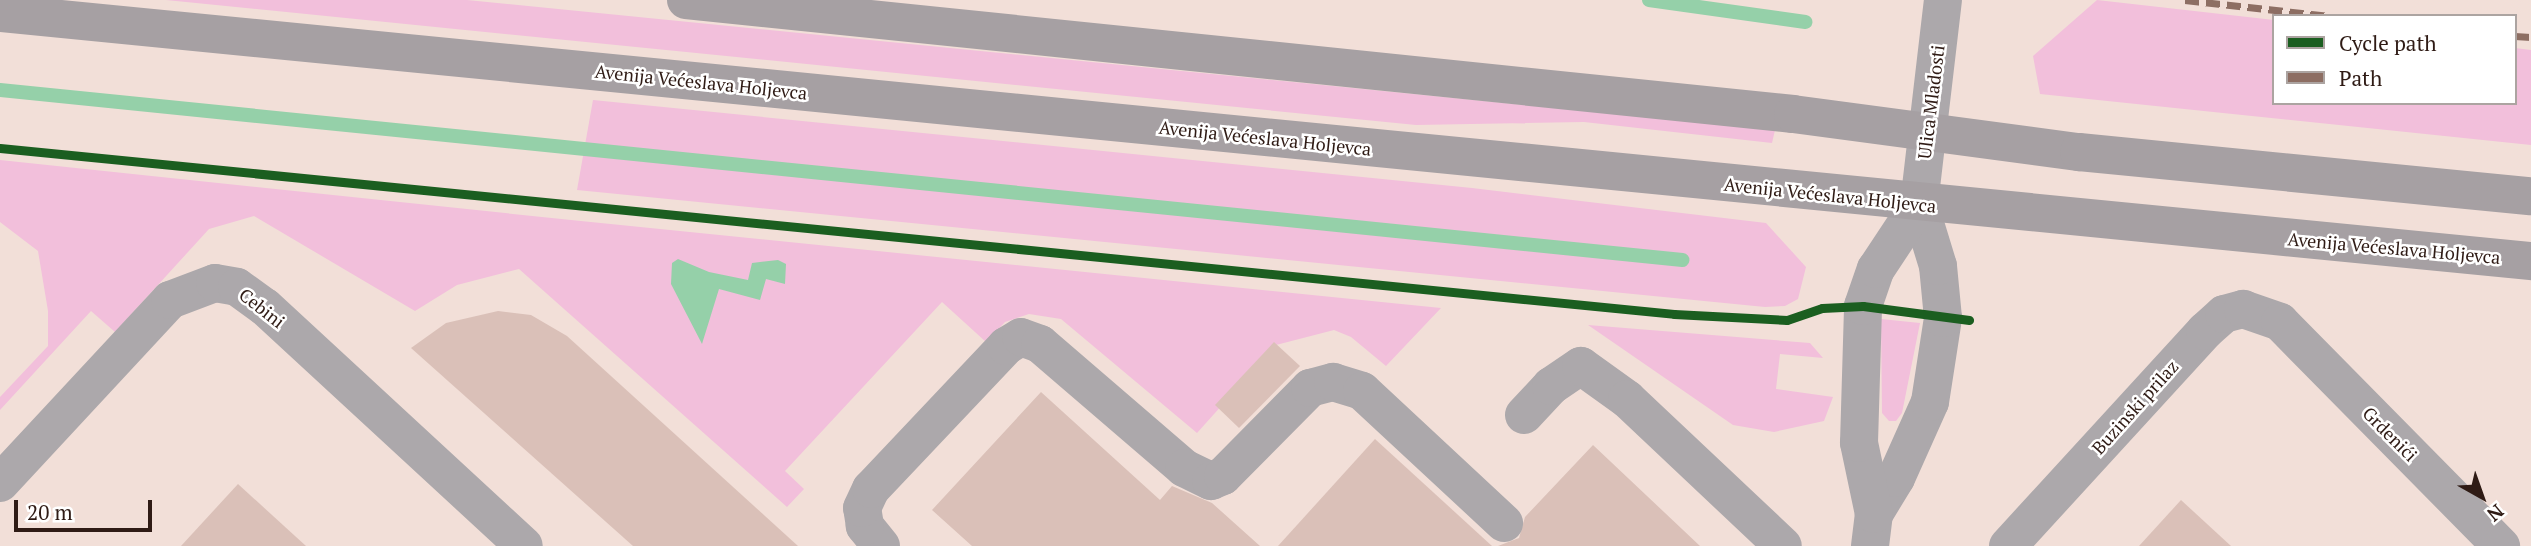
<!DOCTYPE html>
<html>
<head>
<meta charset="utf-8">
<style>
  body { margin:0 }
  #map { position:relative; width:2531px; height:546px; overflow:hidden; background:#f2dfd8; font-family:"PT Serif",serif }
  div>[style] { position:absolute }
  .green>* { inset:0; background:#f2bfdb }
  .water>* { inset:0; background:#95d0a9 }
  .stream>* { height:14px; margin:-7px; padding:0 7px; transform-origin:7px; border-radius:7px; background:#95d0a9 }
  .building>* { inset:0; background:#dac0b8 }
  .minor>* { height:38px; margin:-19px; padding:0 19px; transform-origin:19px; border-radius:19px; background:#aca8ab }
  .major>* { height:38px; margin:-19px; padding:0 19px; transform-origin:19px; border-radius:19px; background:#a6a0a3 }
  .quiet>* { height:7px; margin-top:-3.5px; transform-origin:0; background:repeating-linear-gradient(90deg,#8d6e63 0 14px,transparent 0 21px) }
  .cycleway>* { height:9px; margin:-4.5px; padding:0 4.5px; transform-origin:4.5px; border-radius:4.5px; background:#1b5e20 }
  span { translate:-50% -50%; white-space:nowrap; text-align:center; line-height:1.15; -webkit-text-stroke:5px #fff; paint-order:stroke }
  .street-label { font-size:18px; color:#2f1b15 }
  .legend { position:absolute; left:2272px; top:14px; width:245px; height:91px; box-sizing:border-box; background:#fff; border:2px solid #aca4a1; margin:0; padding:9px 12px; list-style:none; font-size:21px; color:#2f1b15 }
  .legend li { display:flex; align-items:center; gap:14px; height:35px }
  .legend b { width:35px; border:2px solid #aca4a1 }
  .north { position:absolute; left:2447px; top:462px; width:70px; height:70px; -webkit-text-stroke:5px #fff; paint-order:stroke; rotate:140deg; font-size:19px; font-weight:700; line-height:28px; text-align:center; color:#2f1b15 }
  .north::after { content:''; display:block; margin:auto; width:24px; height:32px; background:#2f1b15; clip-path:polygon(50% 0,100% 100%,50% 72%,0 100%) }
  .scale { position:absolute; left:14px; top:500px; width:138px; height:32px; box-sizing:border-box; border:4px solid #2f1b15; border-top:0; padding-left:9px; font-size:21px; line-height:24px; white-space:nowrap; color:#2f1b15; -webkit-text-stroke:5px #fff; paint-order:stroke }
</style>
</head>
<body>
<div id="map">
  <div class="green">
    <i style="clip-path:polygon(166px 0,467px 0,1775px 130px,1772px 143px,1584px 122px,1416px 125px)"></i>
    <i style="clip-path:polygon(2097px 0,2274px 20px,2274px 103px,2515px 103px,2515px 48px,2531px 50px,2531px 145px,2040px 94px,2033px 56px)"></i>
    <i style="clip-path:polygon(593px 100px,1472px 188px,1766px 223px,1806px 267px,1798px 299px,1785px 306px,1765px 307px,577px 190px)"></i>
    <i style="clip-path:polygon(0 160px,571px 220px,1441px 308px,1386px 366px,1351px 337px,1334px 330px,1276px 345px,1197px 433px,1061px 319px,1029px 314px,1005px 322px,986px 342px,942px 302px,785px 471px,804px 489px,787px 507px,519px 269px,457px 285px,415px 311px,254px 216px,209px 229px,115px 332px,91px 311px,0 410px,0 397px,48px 346px,48px 311px,38px 251px,0 222px)"></i>
    <i style="clip-path:polygon(1881px 319px,1920px 323px,1902px 413px,1896px 421px,1889px 421px,1882px 413px)"></i>
    <i style="clip-path:polygon(1588px 325px,1810px 343px,1823px 358px,1780px 354px,1776px 389px,1833px 397px,1824px 421px,1774px 432px,1733px 425px)"></i>
  </div>
  <div class="water">
    <i style="clip-path:polygon(678px 259px,709px 272px,748px 280px,752px 263px,778px 260px,786px 264px,785px 284px,766px 279px,760px 300px,719px 289px,702px 344px,671px 284px,672px 263px)"></i>
  </div>
  <div class="stream">
    <i style="left:1649px;top:0;width:158px;rotate:8deg"></i>
    <i style="left:0;top:90px;width:1691px;rotate:5.77deg"></i>
  </div>
  <div class="building">
    <i style="clip-path:polygon(498px 311px,531px 315px,567px 336px,798px 546px,633px 546px,411px 348px,446px 323px)"></i>
    <i style="clip-path:polygon(1274px 342px,1300px 366px,1239px 428px,1215px 405px)"></i>
    <i style="clip-path:polygon(1041px 392px,1160px 500px,1172px 486px,1212px 503px,1260px 546px,972px 546px,932px 510px)"></i>
    <i style="clip-path:polygon(1375px 439px,1492px 546px,1278px 546px)"></i>
    <i style="clip-path:polygon(1593px 445px,1700px 546px,1498px 546px,1519px 538px,1525px 517px)"></i>
    <i style="clip-path:polygon(238px 484px,306px 546px,181px 546px)"></i>
    <i style="clip-path:polygon(2181px 500px,2231px 546px,2139px 546px)"></i>
  </div>
  <div class="minor">
    <i style="left:1524px;top:415px;width:40px;rotate:-47deg"></i>
    <i style="left:1551px;top:386px;width:36px;rotate:-34deg"></i>
    <i style="left:1581px;top:366px;width:57px;rotate:35.7deg"></i>
    <i style="left:1627px;top:399px;width:214px;rotate:43.3deg"></i>
    <i style="left:0;top:483px;width:250px;rotate:-47.1deg"></i>
    <i style="left:170px;top:300px;width:48px;rotate:-20.7deg"></i>
    <i style="left:215px;top:283px;width:22px;rotate:10deg"></i>
    <i style="left:237px;top:287px;width:34px;rotate:36deg"></i>
    <i style="left:265px;top:307px;width:352px;rotate:42.7deg"></i>
    <i style="left:1874px;top:514px;width:42px;rotate:-58.6deg"></i>
    <i style="left:1896px;top:478px;width:83px;rotate:-65.9deg"></i>
    <i style="left:1930px;top:402px;width:85px;rotate:-81.2deg"></i>
    <i style="left:1943px;top:318px;width:52px;rotate:-95.5deg"></i>
    <i style="left:1938px;top:266px;width:65px;rotate:-107deg"></i>
    <i style="left:1919px;top:204px;width:205px;rotate:-83.3deg"></i>
    <i style="left:881px;top:546px;width:26px;rotate:-129deg"></i>
    <i style="left:865px;top:526px;width:18px;rotate:-99deg"></i>
    <i style="left:862px;top:508px;width:21px;rotate:-65deg"></i>
    <i style="left:871px;top:489px;width:197px;rotate:-46.6deg"></i>
    <i style="left:1006px;top:346px;width:17px;rotate:-31deg"></i>
    <i style="left:1021px;top:337px;width:20px;rotate:20deg"></i>
    <i style="left:1040px;top:344px;width:190px;rotate:40.7deg"></i>
    <i style="left:1184px;top:468px;width:30px;rotate:26deg"></i>
    <i style="left:1211px;top:481px;width:13px;rotate:-23deg"></i>
    <i style="left:1223px;top:476px;width:124px;rotate:-45.3deg"></i>
    <i style="left:1310px;top:388px;width:24px;rotate:-15deg"></i>
    <i style="left:1333px;top:382px;width:30px;rotate:17deg"></i>
    <i style="left:1362px;top:391px;width:194px;rotate:42.9deg"></i>
    <i style="left:1870px;top:546px;width:32px;rotate:-83deg"></i>
    <i style="left:1874px;top:514px;width:73px;rotate:-101.9deg"></i>
    <i style="left:1859px;top:443px;width:137px;rotate:-88.3deg"></i>
    <i style="left:1863px;top:306px;width:39px;rotate:-71deg"></i>
    <i style="left:1876px;top:269px;width:78px;rotate:-56.5deg"></i>
    <i style="left:2008px;top:546px;width:292px;rotate:-47.5deg"></i>
    <i style="left:2205px;top:331px;width:25px;rotate:-42deg"></i>
    <i style="left:2224px;top:314px;width:20px;rotate:-15deg"></i>
    <i style="left:2243px;top:309px;width:39px;rotate:19deg"></i>
    <i style="left:2280px;top:322px;width:315px;rotate:45.4deg"></i>
  </div>
  <div class="major">
    <i style="left:686px;top:0;width:1113px;rotate:5.88deg"></i>
    <i style="left:1793px;top:114px;width:289px;rotate:7.6deg"></i>
    <i style="left:2079px;top:152px;width:454px;rotate:5.6deg"></i>
    <i style="left:0;top:13px;width:2543px;rotate:5.6deg"></i>
  </div>
  <div class="quiet">
    <i style="left:2185px;top:0;width:146px;rotate:6.3deg"></i>
    <i style="left:2515px;top:36px;width:16px;rotate:4deg"></i>
  </div>
  <div class="cycleway">
    <i style="left:0;top:148px;width:1682px;rotate:5.66deg"></i>
    <i style="left:1674px;top:314px;width:113px;rotate:3deg"></i>
    <i style="left:1787px;top:320px;width:37px;rotate:-19deg"></i>
    <i style="left:1822px;top:308px;width:41px;rotate:-2.8deg"></i>
    <i style="left:1863px;top:306px;width:107px;rotate:7.5deg"></i>
  </div>
  <div class="street-label">
    <span style="left:701px;top:82px;rotate:6deg">Avenija Većeslava Holjevca</span>
    <span style="left:1931px;top:102px;rotate:-83deg">Ulica Mladosti</span>
    <span style="left:1265px;top:138px;rotate:6deg">Avenija Većeslava Holjevca</span>
    <span style="left:1830px;top:195px;rotate:6deg">Avenija Većeslava Holjevca</span>
    <span style="left:2394px;top:248px;rotate:5deg">Avenija Većeslava Holjevca</span>
    <span style="left:262px;top:308px;rotate:38deg">Cebini</span>
    <span style="left:2135px;top:407px;rotate:-48deg">Buzinski prilaz</span>
    <span style="left:2390px;top:434px;rotate:45deg">Grdenići</span>
  </div>
  <ul class="legend">
  <li><b style="height:9px;background:#1b5e20"></b>Cycle path</li>
  <li><b style="height:9px;background:#8d6e63"></b>Path</li>
  </ul>
  <div class="north">N</div>
  <div class="scale">20 m</div>
</div>
</body>
</html>
